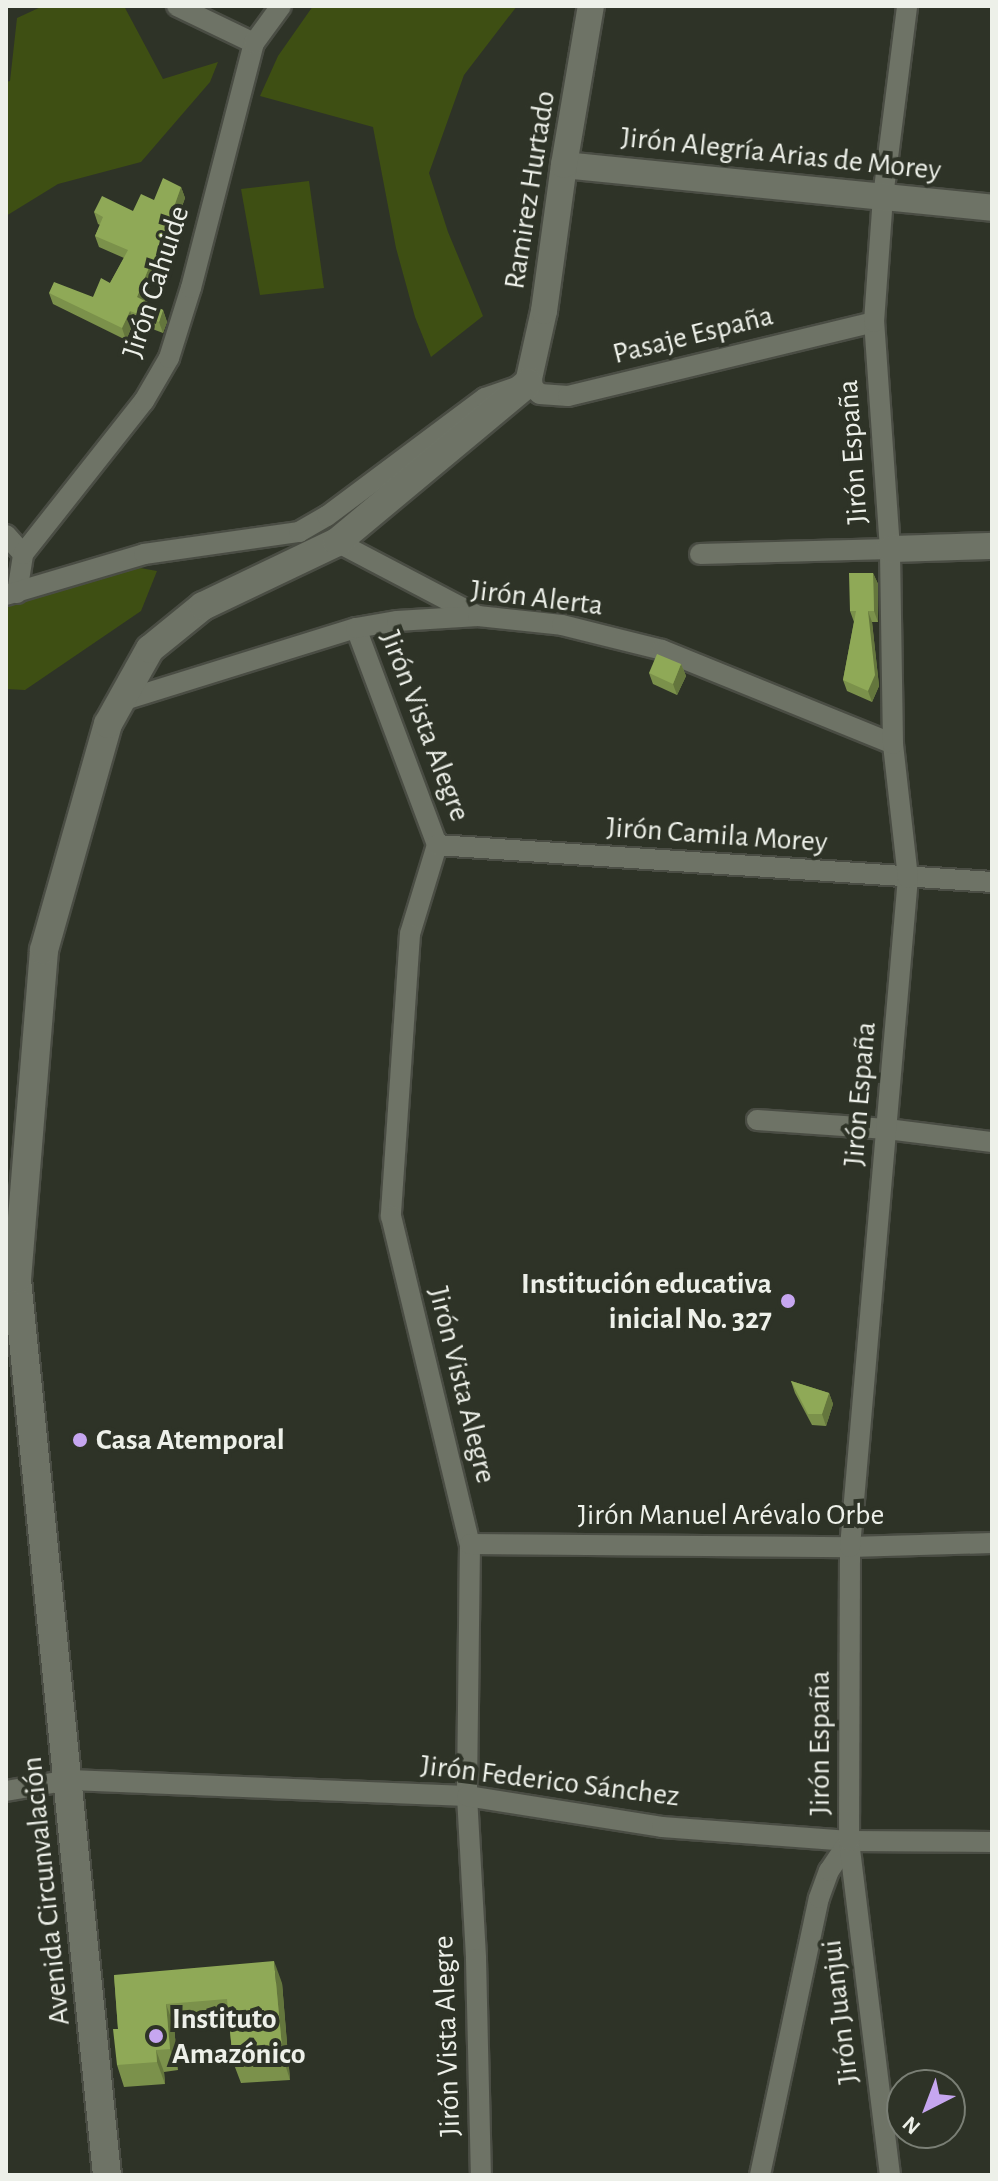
<!DOCTYPE html>
<html>
<head>
<meta charset="utf-8">
<style>
  body { margin:0 }
  #map { position:relative; width:998px; height:2181px; overflow:hidden; background:#2e3327; font-family:"Alegreya Sans",sans-serif }
  div>[style] { position:absolute }
  .green>* { inset:0; background:#3e4f13 }
  .roads { filter:drop-shadow(2px 0 #4a4d44) drop-shadow(-2px 0 #4a4d44) drop-shadow(0 2px #4a4d44) drop-shadow(0 -2px #4a4d44) }
  .minor>* { height:20px; margin:-10px; padding:0 10px; transform-origin:10px; border-radius:10px; background:#6e7366 }
  .tertiary>* { height:26px; margin:-13px; padding:0 13px; transform-origin:13px; border-radius:13px; background:#6e7366 }
  .secondary>* { height:28px; margin:-14px; padding:0 14px; transform-origin:14px; border-radius:14px; background:#6e7366 }
  .wall>* { inset:0; background:#7b914b }
  .shaded-wall>* { inset:0; background:#64763d }
  .building>* { inset:0; background:#8fa957 }
  .dots>* { width:22px; height:22px; translate:-50% -50%; box-sizing:border-box; border:4px solid #2e3327; border-radius:50% }
  span { translate:-50% -50%; white-space:nowrap; text-align:center; line-height:1.15; -webkit-text-stroke:8px #2e3327; paint-order:stroke }
  .street-label { font-size:30px; color:#edf0e9 }
  .poi-label { font-size:30px; color:#edf0e9; font-weight:700 }
  .right { translate:-100% -50%; text-align:right }
  .left { translate:0 -50%; text-align:left }
  .frame { position:absolute; inset:0; border:8px solid #edf0e9; pointer-events:none }
  .north { position:absolute; left:886px; top:2069px; width:80px; height:80px; box-sizing:border-box; background:#2e3327; border:2px solid #7a7f75; border-radius:50%; rotate:222deg; font-size:22px; font-weight:700; line-height:32px; text-align:center; color:#edf0e9 }
  .north::after { content:''; display:block; margin:auto; width:28px; height:36px; background:#c6a6f0; clip-path:polygon(50% 0,100% 100%,50% 72%,0 100%) }
</style>
</head>
<body>
<div id="map">
  <div class="green">
    <i style="clip-path:polygon(43px 6px,124px 6px,163px 79px,218px 62px,210px 82px,141px 162px,58px 184px,6px 216px,6px 82px,10px 81px,17px 18px)"></i>
    <i style="clip-path:polygon(313px 6px,517px 6px,464px 75px,429px 173px,448px 232px,483px 316px,431px 357px,415px 317px,396px 248px,373px 127px,260px 96px,278px 56px)"></i>
    <i style="clip-path:polygon(309px 181px,324px 288px,260px 295px,241px 189px)"></i>
    <i style="clip-path:polygon(118px 564px,157px 571px,141px 611px,25px 690px,6px 689px,6px 604px,47px 593px)"></i>
  </div>
  <div class="roads">
    <div class="minor">
      <i style="left:177px;top:6px;width:85px;rotate:25.7deg"></i>
      <i style="left:6px;top:535px;width:25px;rotate:48deg"></i>
      <i style="left:337px;top:542px;width:159px;rotate:27.7deg"></i>
      <i style="left:700px;top:554px;width:190px;rotate:-1.5deg"></i>
      <i style="left:17px;top:593px;width:39px;rotate:-81deg"></i>
      <i style="left:23px;top:554px;width:195px;rotate:-51.7deg"></i>
      <i style="left:144px;top:401px;width:50px;rotate:-59.8deg"></i>
      <i style="left:169px;top:358px;width:73px;rotate:-72.6deg"></i>
      <i style="left:191px;top:288px;width:253px;rotate:-75.6deg"></i>
      <i style="left:254px;top:43px;width:46px;rotate:-53.9deg"></i>
      <i style="left:6px;top:595px;width:144px;rotate:-16.5deg"></i>
      <i style="left:144px;top:554px;width:157px;rotate:-8.1deg"></i>
      <i style="left:299px;top:532px;width:32px;rotate:-30deg"></i>
      <i style="left:327px;top:516px;width:197px;rotate:-36.8deg"></i>
      <i style="left:485px;top:398px;width:46px;rotate:-19.2deg"></i>
      <i style="left:528px;top:383px;width:16px;rotate:43deg"></i>
      <i style="left:540px;top:394px;width:28px;rotate:4deg"></i>
      <i style="left:568px;top:396px;width:315px;rotate:-13.6deg"></i>
      <i style="left:356px;top:628px;width:232px;rotate:69.5deg"></i>
      <i style="left:437px;top:845px;width:93px;rotate:106.9deg"></i>
      <i style="left:410px;top:934px;width:283px;rotate:93.9deg"></i>
      <i style="left:391px;top:1216px;width:337px;rotate:76.5deg"></i>
      <i style="left:470px;top:1544px;width:252px;rotate:90.7deg"></i>
      <i style="left:467px;top:1796px;width:163px;rotate:86.8deg"></i>
      <i style="left:476px;top:1959px;width:216px;rotate:88.7deg"></i>
      <i style="left:118px;top:702px;width:249px;rotate:-17.3deg"></i>
      <i style="left:356px;top:628px;width:42px;rotate:-9.7deg"></i>
      <i style="left:397px;top:621px;width:81px;rotate:-3.5deg"></i>
      <i style="left:478px;top:616px;width:84px;rotate:6.1deg"></i>
      <i style="left:562px;top:625px;width:103px;rotate:14deg"></i>
      <i style="left:662px;top:650px;width:249px;rotate:22.1deg"></i>
      <i style="left:437px;top:845px;width:556px;rotate:3.81deg"></i>
      <i style="left:757px;top:1120px;width:130px;rotate:4deg"></i>
      <i style="left:887px;top:1129px;width:106px;rotate:7.1deg"></i>
      <i style="left:470px;top:1544px;width:380px;rotate:0.5deg"></i>
      <i style="left:850px;top:1547px;width:142px;rotate:-1.6deg"></i>
      <i style="left:6px;top:1791px;width:65px;rotate:-9.8deg"></i>
      <i style="left:70px;top:1780px;width:397px;rotate:2.3deg"></i>
      <i style="left:467px;top:1796px;width:197px;rotate:9deg"></i>
      <i style="left:662px;top:1827px;width:188px;rotate:4.3deg"></i>
      <i style="left:849px;top:1841px;width:143px;rotate:0.4deg"></i>
      <i style="left:760px;top:2175px;width:283px;rotate:-78deg"></i>
      <i style="left:819px;top:1898px;width:29px;rotate:-70deg"></i>
      <i style="left:829px;top:1871px;width:36px;rotate:-56deg"></i>
      <i style="left:890px;top:2175px;width:337px;rotate:-97deg"></i>
      <i style="left:849px;top:1841px;width:294px;rotate:-89.8deg"></i>
      <i style="left:850px;top:1547px;width:672px;rotate:-85.05deg"></i>
      <i style="left:908px;top:878px;width:135px;rotate:-96.4deg"></i>
      <i style="left:893px;top:744px;width:195px;rotate:-90.9deg"></i>
      <i style="left:890px;top:549px;width:228px;rotate:-94deg"></i>
      <i style="left:874px;top:322px;width:125px;rotate:-85.9deg"></i>
      <i style="left:883px;top:197px;width:193px;rotate:-82.8deg"></i>
    </div>
    <div class="tertiary">
      <i style="left:564px;top:165px;width:430px;rotate:5.7deg"></i>
      <i style="left:528px;top:383px;width:74px;rotate:-77.5deg"></i>
      <i style="left:544px;top:311px;width:147px;rotate:-82.2deg"></i>
      <i style="left:564px;top:165px;width:161px;rotate:-80.4deg"></i>
      <i style="left:890px;top:549px;width:102px;rotate:-1.7deg"></i>
    </div>
    <div class="secondary">
      <i style="left:107px;top:2175px;width:901px;rotate:-95.74deg"></i>
      <i style="left:17px;top:1279px;width:330px;rotate:-85.3deg"></i>
      <i style="left:44px;top:950px;width:235px;rotate:-74.2deg"></i>
      <i style="left:108px;top:724px;width:86px;rotate:-60.8deg"></i>
      <i style="left:150px;top:649px;width:68px;rotate:-39.1deg"></i>
      <i style="left:203px;top:606px;width:148px;rotate:-25.5deg"></i>
      <i style="left:337px;top:542px;width:249px;rotate:-39.8deg"></i>
    </div>
  </div>
  <div class="wall">
    <i style="clip-path:polygon(181px 187px,185px 198px,165px 254px,167px 258px,160px 273px,156px 272px,144px 300px,163px 310px,167px 322px,163px 333px,134px 322px,126px 340px,53px 304px,49px 293px,93px 297px,110px 283px,124px 258px,99px 247px,95px 236px,100px 225px,98px 224px,94px 212px,133px 211px)"></i>
    <i style="clip-path:polygon(873px 573px,878px 584px,878px 622px,872px 622px,879px 686px,872px 702px,847px 691px,843px 680px,854px 622px,850px 611px)"></i>
    <i style="clip-path:polygon(681px 664px,686px 676px,677px 695px,653px 684px,649px 673px)"></i>
    <i style="clip-path:polygon(791px 1381px,829px 1393px,833px 1404px,826px 1426px,812px 1425px,795px 1393px)"></i>
    <i style="clip-path:polygon(114px 1975px,282px 1983px,290px 2080px,241px 2083px,233px 2062px,229px 2021px,174px 2026px,178px 2070px,164px 2072px,165px 2084px,124px 2087px,117px 2065px,118px 2029px)"></i>
  </div>
  <div class="shaded-wall">
    <i style="clip-path:polygon(181px 187px,185px 198px,165px 254px,167px 258px,160px 273px,156px 262px,160px 246px)"></i>
    <i style="clip-path:polygon(152px 260px,156px 272px,141px 308px,137px 297px)"></i>
    <i style="clip-path:polygon(163px 310px,167px 322px,163px 333px,159px 322px)"></i>
    <i style="clip-path:polygon(130px 311px,134px 322px,126px 340px,122px 328px)"></i>
    <i style="clip-path:polygon(873px 573px,878px 584px,878px 622px,874px 611px)"></i>
    <i style="clip-path:polygon(868px 611px,872px 622px,879px 686px,872px 702px,868px 691px)"></i>
    <i style="clip-path:polygon(681px 664px,686px 676px,677px 695px,673px 684px)"></i>
    <i style="clip-path:polygon(829px 1393px,833px 1404px,826px 1426px,822px 1414px)"></i>
    <i style="clip-path:polygon(274px 1961px,282px 1983px,290px 2080px,283px 2058px)"></i>
    <i style="clip-path:polygon(166px 2004px,174px 2026px,178px 2070px,170px 2049px)"></i>
    <i style="clip-path:polygon(156px 2050px,164px 2072px,165px 2084px,157px 2062px)"></i>
  </div>
  <div class="building">
    <i style="clip-path:polygon(163px 178px,181px 187px,160px 246px,163px 247px,156px 262px,152px 260px,137px 297px,163px 310px,159px 322px,130px 311px,122px 328px,49px 293px,54px 282px,93px 297px,101px 278px,110px 283px,128px 250px,95px 236px,103px 217px,94px 212px,102px 196px,133px 211px,141px 194px,154px 200px)"></i>
    <i style="clip-path:polygon(849px 573px,873px 573px,874px 611px,868px 611px,875px 675px,868px 691px,843px 680px,856px 611px,850px 611px)"></i>
    <i style="clip-path:polygon(657px 654px,681px 664px,673px 684px,649px 673px)"></i>
    <i style="clip-path:polygon(791px 1381px,829px 1393px,822px 1414px,808px 1414px)"></i>
    <i style="clip-path:polygon(274px 1961px,283px 2058px,233px 2062px,227px 1999px,166px 2004px,170px 2049px,156px 2050px,157px 2062px,117px 2065px,113px 2029px,118px 2029px,114px 1975px)"></i>
  </div>
  <div class="dots">
    <i style="left:788px;top:1301px;background:#c6a6f0"></i>
    <i style="left:80px;top:1440px;background:#c6a6f0"></i>
    <i style="left:156px;top:2036px;background:#c6a6f0"></i>
  </div>
  <div class="street-label">
    <span style="left:781px;top:154px;rotate:6deg">Jirón Alegría Arias de Morey</span>
    <span style="left:530px;top:190px;rotate:-81deg">Ramirez Hurtado</span>
    <span style="left:156px;top:282px;rotate:-72deg">Jirón Cahuide</span>
    <span style="left:693px;top:335px;rotate:-14deg">Pasaje España</span>
    <span style="left:853px;top:452px;rotate:-94deg">Jirón España</span>
    <span style="left:537px;top:598px;rotate:7deg">Jirón Alerta</span>
    <span style="left:425px;top:726px;rotate:69deg">Jirón Vista Alegre</span>
    <span style="left:717px;top:835px;rotate:4deg">Jirón Camila Morey</span>
    <span style="left:860px;top:1094px;rotate:-85deg">Jirón España</span>
    <span style="left:462px;top:1385px;rotate:76deg">Jirón Vista Alegre</span>
    <span style="left:731px;top:1515px">Jirón Manuel Arévalo Orbe</span>
    <span style="left:820px;top:1743px;rotate:-90deg">Jirón España</span>
    <span style="left:550px;top:1781px;rotate:7deg">Jirón Federico Sánchez</span>
    <span style="left:46px;top:1891px;rotate:-96deg">Avenida Circunvalación</span>
    <span style="left:840px;top:2012px;rotate:-97deg">Jirón Juanjui</span>
    <span style="left:447px;top:2036px;rotate:-92deg">Jirón Vista Alegre</span>
  </div>
  <div class="poi-label">
    <span class="right" style="left:772px;top:1301px">Institución educativa<br>inicial No. 327</span>
    <span class="left" style="left:96px;top:1440px">Casa Atemporal</span>
    <span class="left" style="left:172px;top:2036px">Instituto<br>Amazónico</span>
  </div>
  <div class="frame"></div>
  <div class="north">N</div>
</div>
</body>
</html>
